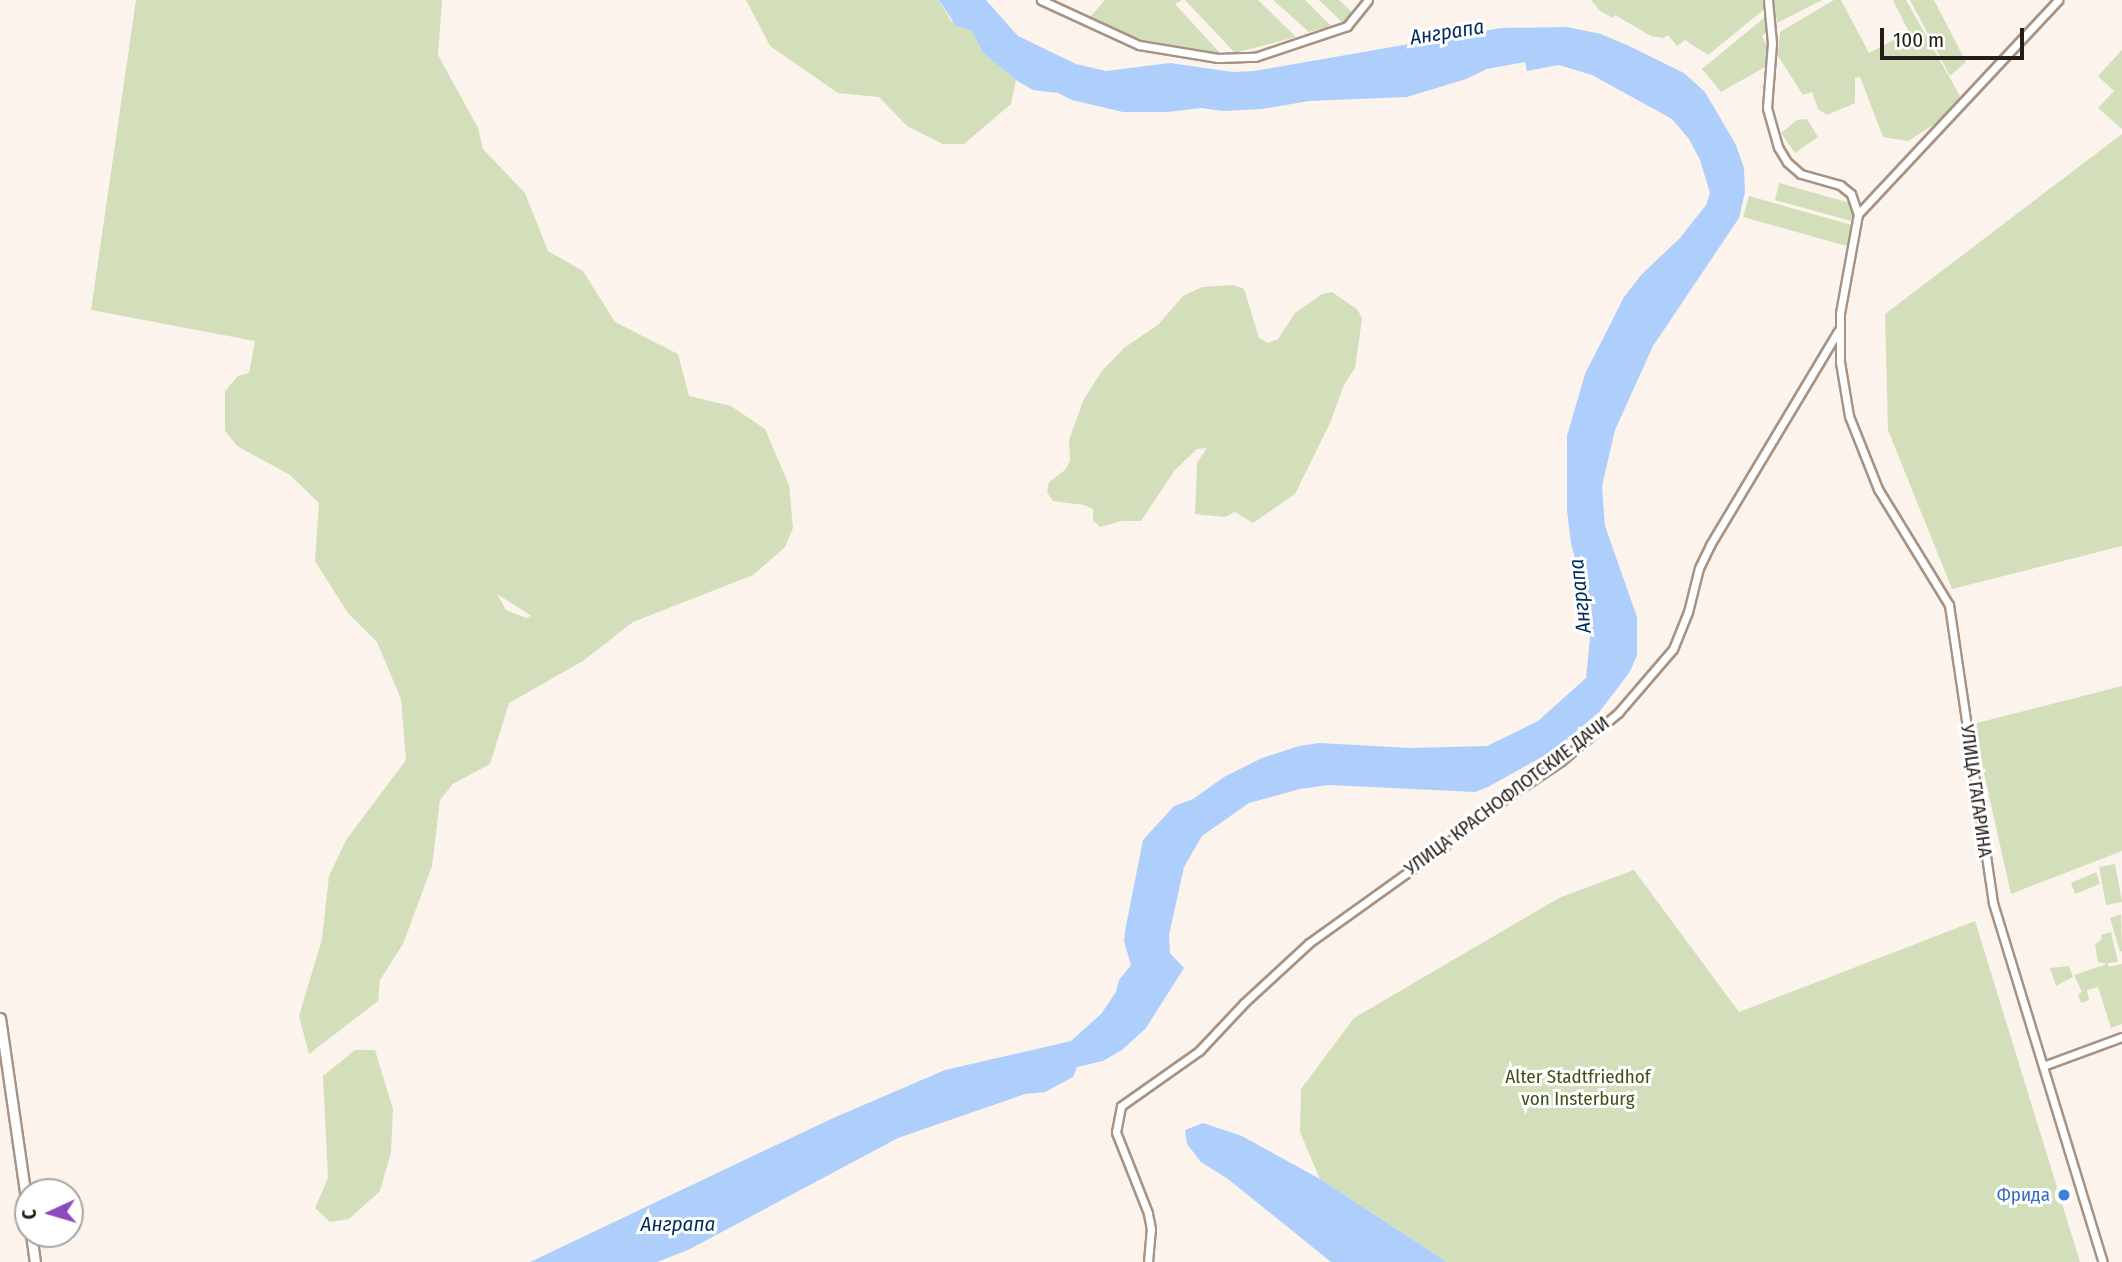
<!DOCTYPE html>
<html>
<head>
<meta charset="utf-8">
<style>
  body { margin:0 }
  #map { position:relative; width:2122px; height:1262px; overflow:hidden; background:#fcf3ed; font-family:"Fira Sans Condensed",sans-serif }
  div>[style] { position:absolute }
  .green>* { inset:0; background:#d3dfba }
  .water>* { inset:0; background:#aecffb }
  .roads { filter:drop-shadow(2px 0 #a69384) drop-shadow(-2px 0 #a69384) drop-shadow(0 2px #a69384) drop-shadow(0 -2px #a69384) }
  .minor>* { height:7px; margin:-3.5px; padding:0 3.5px; transform-origin:3.5px; border-radius:3.5px; background:#fff }
  .tertiary>* { height:9px; margin:-4.5px; padding:0 4.5px; transform-origin:4.5px; border-radius:4.5px; background:#fff }
  .dots>* { width:19px; height:19px; translate:-50% -50%; box-sizing:border-box; border:4px solid #fff; border-radius:50% }
  span { translate:-50% -50%; white-space:nowrap; text-align:center; line-height:1.15; -webkit-text-stroke:6px #fff; paint-order:stroke }
  .street-label { font-size:19px; color:#241c17 }
  .park-label { font-size:19px; color:#424f17 }
  .shop-label { font-size:19px; color:#366cbe }
  .right { translate:-100% -50%; text-align:right }
  .water-label { font-size:21px; color:#012c5e; font-style:italic }
  .north { position:absolute; left:14px; top:1178px; width:70px; height:70px; box-sizing:border-box; background:#fff; border:2px solid #a7a4a2; border-radius:50%; rotate:266deg; font-size:19px; font-weight:700; line-height:28px; text-align:center; color:#241c17 }
  .north::after { content:''; display:block; margin:auto; width:24px; height:32px; background:#8d49be; clip-path:polygon(50% 0,100% 100%,50% 72%,0 100%) }
  .scale { position:absolute; left:1880px; top:28px; width:144px; height:32px; box-sizing:border-box; border:4px solid #241c17; border-top:0; padding-left:9px; font-size:21px; line-height:24px; white-space:nowrap; color:#241c17; -webkit-text-stroke:5px #fff; paint-order:stroke }
</style>
</head>
<body>
<div id="map">
  <div class="green">
    <i style="clip-path:polygon(evenodd,136px 0,442px 0,438px 55px,478px 128px,483px 149px,525px 193px,548px 251px,583px 271px,615px 322px,678px 354px,689px 396px,731px 406px,765px 429px,789px 485px,793px 528px,785px 547px,753px 575px,633px 622px,583px 661px,509px 703px,490px 764px,453px 784px,440px 800px,432px 866px,403px 944px,380px 980px,378px 1001px,309px 1054px,299px 1016px,322px 939px,329px 876px,346px 840px,406px 760px,401px 699px,377px 642px,348px 613px,315px 561px,319px 503px,290px 475px,237px 446px,225px 431px,225px 391px,238px 376px,249px 373px,255px 341px,91px 310px,136px 0,497px 594px,530px 615px,531px 616px,526px 618px,506px 610px,497px 594px)"></i>
    <i style="clip-path:polygon(746px 0,939px 0,951px 21px,971px 30px,983px 53px,1016px 80px,1011px 104px,964px 144px,943px 144px,907px 126px,879px 97px,838px 93px,770px 46px)"></i>
    <i style="clip-path:polygon(1105px 0,1182px 0,1175px 4px,1220px 53px,1147px 42px,1090px 17px)"></i>
    <i style="clip-path:polygon(1185px 0,1258px 0,1296px 37px,1235px 53px)"></i>
    <i style="clip-path:polygon(1273px 0,1305px 0,1331px 26px,1309px 32px)"></i>
    <i style="clip-path:polygon(1319px 0,1339px 0,1353px 13px,1343px 23px)"></i>
    <i style="clip-path:polygon(1591px 0,1768px 0,1767px 7px,1708px 55px,1685px 40px,1677px 46px,1668px 35px,1663px 38px,1651px 36px,1615px 15px,1613px 18px,1600px 11px)"></i>
    <i style="clip-path:polygon(1774px 0,1822px 0,1777px 23px)"></i>
    <i style="clip-path:polygon(1834px 0,1841px 0,1869px 53px,1909px 32px,1893px 0,1906px 0,1960px 96px,1944px 118px,1908px 141px,1883px 137px,1860px 77px,1855px 78px,1855px 103px,1827px 115px,1818px 109px,1812px 92px,1803px 95px,1778px 56px,1780px 32px)"></i>
    <i style="clip-path:polygon(1910px 0,1934px 0,1966px 62px,1950px 76px)"></i>
    <i style="clip-path:polygon(1770px 13px,1770px 29px,1762px 36px,1767px 46px,1765px 67px,1721px 92px,1702px 69px)"></i>
    <i style="clip-path:polygon(2122px 50px,2122px 129px,2098px 108px,2114px 91px,2098px 76px)"></i>
    <i style="clip-path:polygon(1807px 119px,1818px 137px,1795px 153px,1781px 133px,1797px 120px)"></i>
    <i style="clip-path:polygon(2122px 134px,2122px 546px,1952px 589px,1888px 430px,1885px 314px)"></i>
    <i style="clip-path:polygon(1779px 183px,1854px 204px,1851px 221px,1775px 200px)"></i>
    <i style="clip-path:polygon(1749px 196px,1855px 226px,1850px 247px,1743px 217px)"></i>
    <i style="clip-path:polygon(1234px 285px,1244px 289px,1259px 338px,1268px 343px,1278px 339px,1295px 313px,1322px 294px,1332px 292px,1358px 310px,1362px 319px,1355px 368px,1344px 385px,1330px 423px,1295px 494px,1253px 523px,1235px 512px,1225px 517px,1195px 514px,1197px 463px,1207px 448px,1197px 449px,1175px 470px,1141px 521px,1121px 521px,1100px 527px,1093px 520px,1093px 509px,1084px 505px,1053px 501px,1047px 492px,1049px 482px,1065px 470px,1070px 461px,1069px 440px,1084px 399px,1102px 371px,1124px 348px,1159px 324px,1183px 296px,1202px 287px)"></i>
    <i style="clip-path:polygon(2122px 686px,2122px 851px,2011px 894px,1973px 724px)"></i>
    <i style="clip-path:polygon(2115px 864px,2122px 902px,2106px 905px,2099px 867px)"></i>
    <i style="clip-path:polygon(1634px 870px,1739px 1012px,1975px 921px,2080px 1262px,1447px 1262px,1320px 1179px,1300px 1132px,1301px 1089px,1354px 1018px,1559px 898px)"></i>
    <i style="clip-path:polygon(2096px 872px,2100px 884px,2075px 894px,2071px 883px)"></i>
    <i style="clip-path:polygon(2121px 914px,2122px 951px,2120px 952px,2110px 918px)"></i>
    <i style="clip-path:polygon(2111px 932px,2118px 962px,2108px 963px,2108px 967px,2122px 964px,2122px 1024px,2111px 1028px,2098px 987px,2087px 990px,2089px 1000px,2081px 1003px,2078px 994px,2082px 992px,2074px 975px,2107px 964px,2098px 962px,2095px 945px,2102px 939px,2101px 935px)"></i>
    <i style="clip-path:polygon(2069px 966px,2073px 977px,2056px 986px,2050px 968px)"></i>
    <i style="clip-path:polygon(355px 1050px,375px 1050px,393px 1109px,391px 1152px,380px 1191px,349px 1219px,330px 1222px,315px 1208px,328px 1178px,323px 1076px)"></i>
  </div>
  <div class="water">
    <i style="clip-path:polygon(939px 0,986px 0,1018px 36px,1076px 64px,1106px 71px,1170px 63px,1233px 72px,1254px 71px,1501px 28px,1567px 27px,1601px 34px,1629px 46px,1684px 73px,1705px 92px,1736px 145px,1744px 168px,1745px 192px,1739px 218px,1653px 346px,1615px 430px,1602px 486px,1605px 526px,1637px 617px,1637px 656px,1629px 673px,1600px 711px,1558px 748px,1488px 787px,1475px 792px,1329px 785px,1300px 789px,1249px 803px,1202px 836px,1184px 867px,1169px 935px,1170px 953px,1184px 968px,1146px 1028px,1122px 1050px,1103px 1061px,1077px 1067px,1073px 1077px,1045px 1092px,1025px 1094px,898px 1138px,688px 1250px,657px 1262px,530px 1262px,831px 1119px,945px 1070px,1071px 1041px,1101px 1014px,1116px 992px,1119px 980px,1131px 965px,1124px 941px,1125px 931px,1143px 840px,1174px 806px,1193px 799px,1224px 777px,1262px 758px,1299px 746px,1319px 743px,1411px 748px,1487px 746px,1538px 721px,1586px 678px,1591px 628px,1589px 605px,1571px 544px,1567px 510px,1567px 436px,1585px 374px,1624px 297px,1642px 274px,1680px 238px,1706px 205px,1710px 193px,1700px 160px,1689px 139px,1672px 119px,1592px 75px,1559px 65px,1527px 71px,1525px 62px,1487px 69px,1466px 79px,1407px 97px,1309px 101px,1262px 109px,1223px 111px,1201px 108px,1168px 112px,1123px 112px,1072px 100px,1058px 93px,1033px 90px,1016px 80px,983px 53px,971px 30px,956px 26px)"></i>
    <i style="clip-path:polygon(1203px 1123px,1242px 1136px,1320px 1179px,1447px 1262px,1331px 1262px,1228px 1179px,1201px 1162px,1187px 1144px,1185px 1130px)"></i>
  </div>
  <div class="roads">
    <div class="minor">
      <i style="left:1041px;top:0;width:108px;rotate:24.7deg"></i>
      <i style="left:1139px;top:45px;width:80px;rotate:9.3deg"></i>
      <i style="left:1218px;top:58px;width:37px;rotate:-2deg"></i>
      <i style="left:1255px;top:57px;width:97px;rotate:-18.6deg"></i>
      <i style="left:1347px;top:26px;width:33px;rotate:-51deg"></i>
      <i style="left:1768px;top:0;width:43px;rotate:84.7deg"></i>
      <i style="left:1772px;top:43px;width:65px;rotate:94.4deg"></i>
      <i style="left:1767px;top:108px;width:41px;rotate:74.2deg"></i>
      <i style="left:1778px;top:147px;width:17px;rotate:59deg"></i>
      <i style="left:1787px;top:162px;width:18px;rotate:41deg"></i>
      <i style="left:1801px;top:174px;width:41px;rotate:15.8deg"></i>
      <i style="left:1840px;top:185px;width:14px;rotate:39deg"></i>
      <i style="left:1851px;top:194px;width:21px;rotate:71deg"></i>
      <i style="left:1858px;top:214px;width:101px;rotate:100.3deg"></i>
      <i style="left:1840px;top:313px;width:49px;rotate:90deg"></i>
      <i style="left:1840px;top:362px;width:55px;rotate:80.5deg"></i>
      <i style="left:1849px;top:416px;width:79px;rotate:68.3deg"></i>
      <i style="left:1878px;top:489px;width:136px;rotate:58.5deg"></i>
      <i style="left:1949px;top:605px;width:301px;rotate:81.6deg"></i>
      <i style="left:1993px;top:903px;width:375px;rotate:73deg"></i>
      <i style="left:1858px;top:214px;width:293px;rotate:-46.9deg"></i>
      <i style="left:2043px;top:1066px;width:84px;rotate:-20.2deg"></i>
      <i style="left:1148px;top:1262px;width:33px;rotate:-85deg"></i>
      <i style="left:1151px;top:1229px;width:16px;rotate:-101deg"></i>
      <i style="left:1148px;top:1213px;width:87px;rotate:-111.6deg"></i>
      <i style="left:1116px;top:1132px;width:26px;rotate:-79deg"></i>
      <i style="left:1121px;top:1106px;width:95px;rotate:-35.2deg"></i>
      <i style="left:1199px;top:1051px;width:66px;rotate:-46.8deg"></i>
      <i style="left:1244px;top:1003px;width:88px;rotate:-42.7deg"></i>
      <i style="left:1309px;top:943px;width:168px;rotate:-35.6deg"></i>
      <i style="left:1446px;top:845px;width:37px;rotate:-43deg"></i>
      <i style="left:1473px;top:820px;width:106px;rotate:-33.8deg"></i>
      <i style="left:1561px;top:761px;width:75px;rotate:-40.1deg"></i>
      <i style="left:1618px;top:713px;width:84px;rotate:-49.3deg"></i>
      <i style="left:1673px;top:649px;width:40px;rotate:-68deg"></i>
      <i style="left:1688px;top:612px;width:45px;rotate:-76deg"></i>
      <i style="left:1699px;top:568px;width:25px;rotate:-64deg"></i>
      <i style="left:1710px;top:545px;width:249px;rotate:-59.1deg"></i>
    </div>
    <div class="tertiary">
      <i style="left:0;top:1018px;width:196px;rotate:81.8deg"></i>
      <i style="left:31px;top:1234px;width:28px;rotate:82deg"></i>
    </div>
  </div>
  <div class="dots">
    <i style="left:2064px;top:1195px;background:#3f7fe0"></i>
  </div>
  <div class="street-label">
    <span style="left:1976px;top:791px;rotate:82deg">УЛИЦА ГАГАРИНА</span>
    <span style="left:1507px;top:796px;rotate:-37deg">УЛИЦА КРАСНОФЛОТСКИЕ ДАЧИ</span>
  </div>
  <div class="park-label">
    <span style="left:1578px;top:1088px">Alter Stadtfriedhof<br>von Insterburg</span>
  </div>
  <div class="shop-label">
    <span class="right" style="left:2050px;top:1195px">Фрида</span>
  </div>
  <div class="water-label">
    <span style="left:1447px;top:32px;rotate:-9deg">Анграпа</span>
    <span style="left:1580px;top:596px;rotate:-96deg">Анграпа</span>
    <span style="left:678px;top:1224px">Анграпа</span>
  </div>
  <div class="north">С</div>
  <div class="scale">100 m</div>
</div>
</body>
</html>
